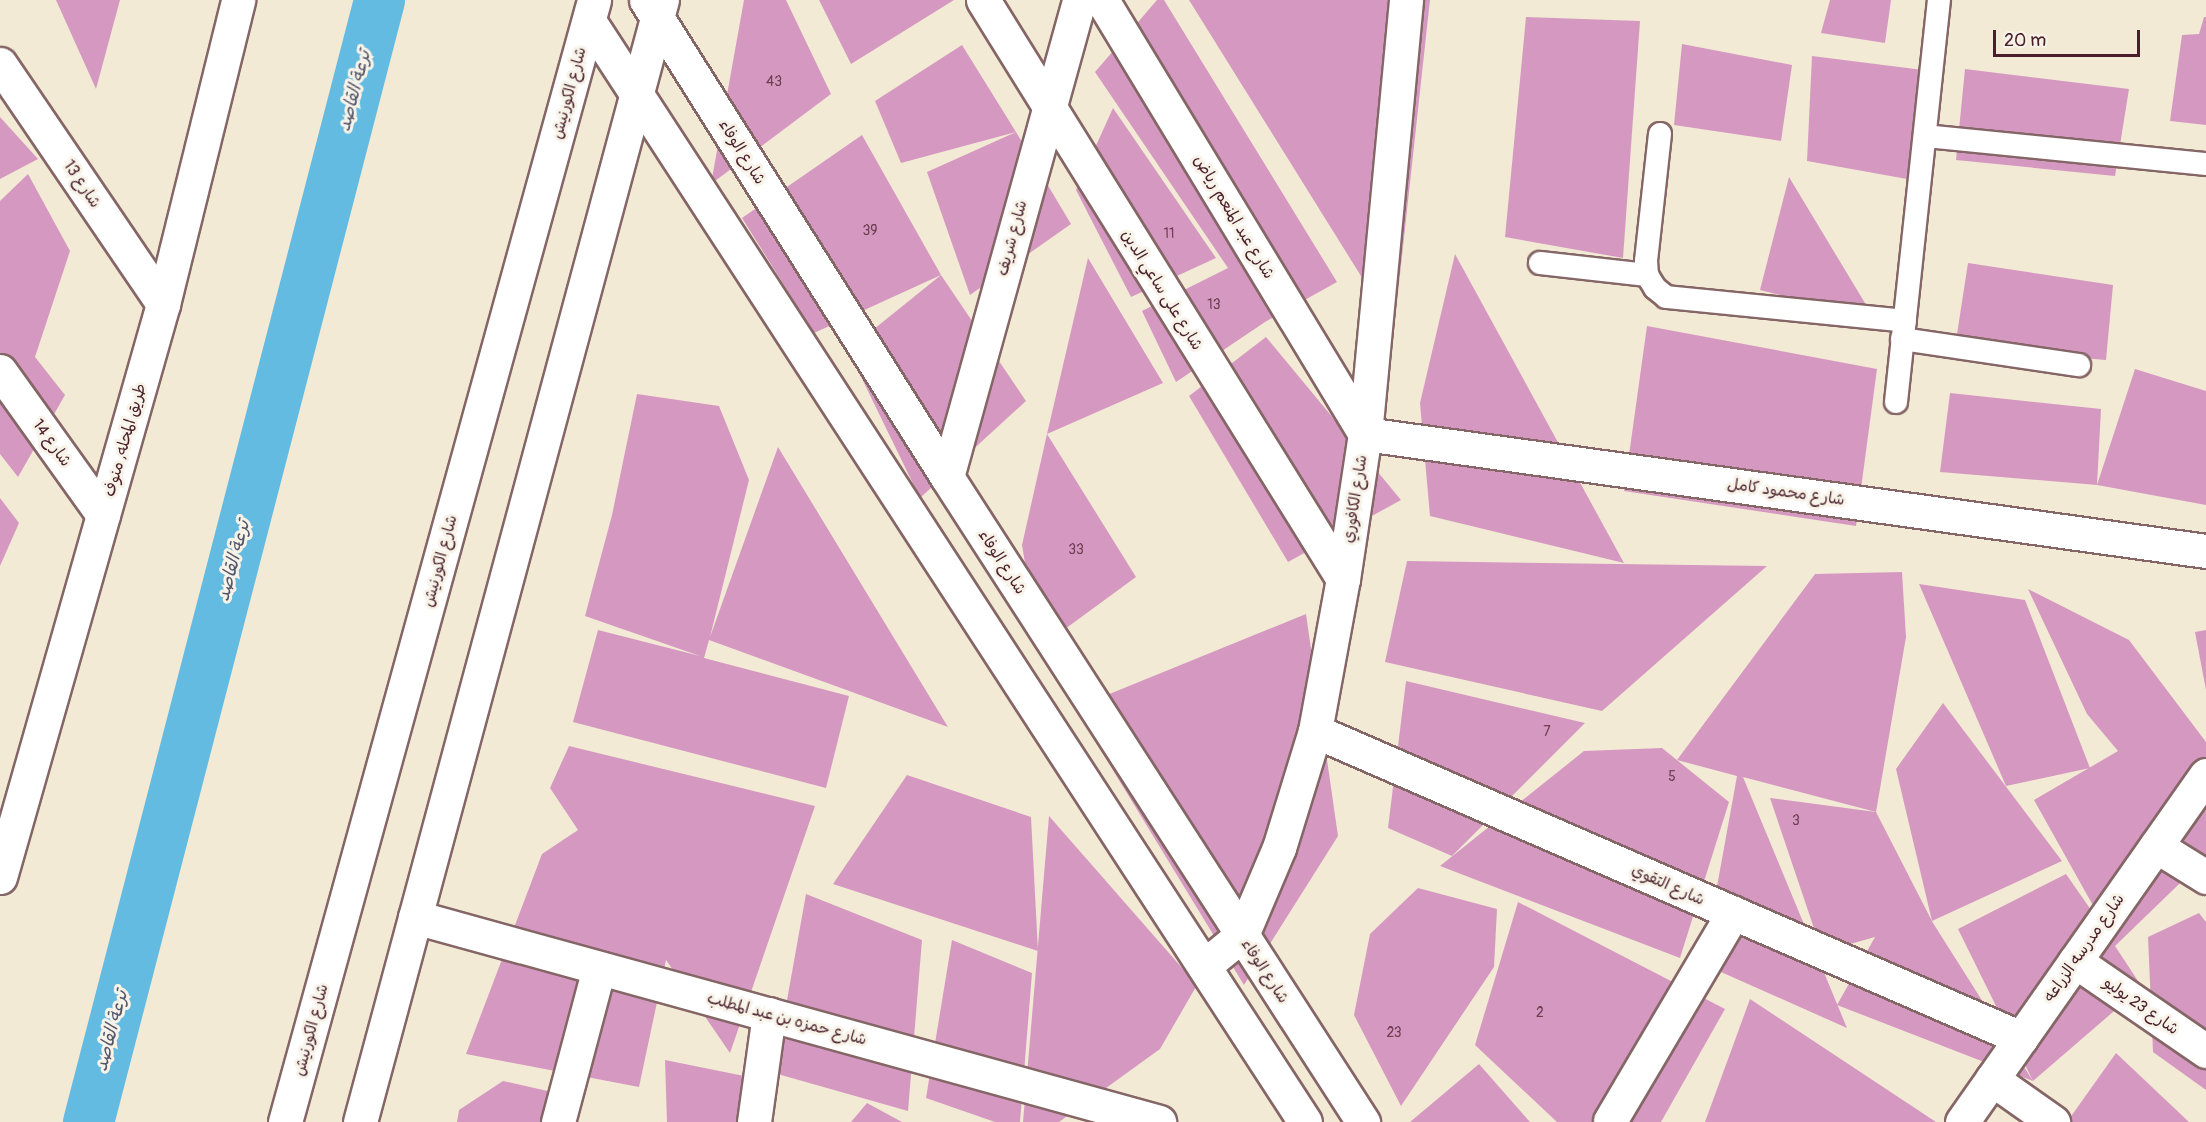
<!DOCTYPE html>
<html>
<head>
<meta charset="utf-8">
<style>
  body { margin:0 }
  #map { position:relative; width:2206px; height:1122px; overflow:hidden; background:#f3ead5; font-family:Pangolin,"Playpen Sans Arabic",sans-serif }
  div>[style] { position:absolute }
  .canal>* { height:51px; margin:-25.5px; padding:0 25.5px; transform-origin:25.5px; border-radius:25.5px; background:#64bbe1 }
  .building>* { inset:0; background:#d599c1 }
  .roads { filter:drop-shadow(2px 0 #856666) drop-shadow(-2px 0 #856666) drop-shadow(0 2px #856666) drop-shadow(0 -2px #856666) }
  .lane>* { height:22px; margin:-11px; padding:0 11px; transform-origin:11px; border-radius:11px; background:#fff }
  .street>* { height:33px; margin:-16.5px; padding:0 16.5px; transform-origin:16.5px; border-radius:16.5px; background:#fff }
  .secondary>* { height:33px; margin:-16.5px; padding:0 16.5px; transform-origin:16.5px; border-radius:16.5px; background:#fff }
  span { translate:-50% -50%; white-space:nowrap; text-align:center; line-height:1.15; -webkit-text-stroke:6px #f7f3e8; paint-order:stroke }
  .number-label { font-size:14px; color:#6d3e50 }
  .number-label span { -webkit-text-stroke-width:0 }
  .street-label { font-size:16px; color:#4a1f2b }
  .water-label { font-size:18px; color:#53566b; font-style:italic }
  .scale { position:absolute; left:1993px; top:30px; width:147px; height:27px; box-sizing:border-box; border:3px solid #4a1f2b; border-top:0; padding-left:8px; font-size:18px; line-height:21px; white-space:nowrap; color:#4a1f2b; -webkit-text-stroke:4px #f7f3e8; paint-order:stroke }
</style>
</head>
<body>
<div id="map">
  <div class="canal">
    <i style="left:88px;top:1122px;width:1159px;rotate:-75.46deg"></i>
  </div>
  <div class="building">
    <i style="clip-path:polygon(56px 0,120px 0,96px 89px)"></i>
    <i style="clip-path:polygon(744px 0,786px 0,831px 94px,711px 184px)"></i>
    <i style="clip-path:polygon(819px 0,954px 0,851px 64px)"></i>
    <i style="clip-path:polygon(1157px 0,1164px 0,1337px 282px,1265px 322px,1176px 382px,1142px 311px,1228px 268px,1095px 72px)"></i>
    <i style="clip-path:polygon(1189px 0,1430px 0,1394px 329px)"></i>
    <i style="clip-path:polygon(1830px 0,1891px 0,1885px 43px,1821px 33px)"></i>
    <i style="clip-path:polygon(1526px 17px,1640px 21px,1623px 258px,1505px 237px)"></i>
    <i style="clip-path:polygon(2204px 17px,2206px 17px,2206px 125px,2170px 121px,2182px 35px,2199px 34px)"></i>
    <i style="clip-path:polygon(1682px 44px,1792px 65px,1781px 141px,1674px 125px)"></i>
    <i style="clip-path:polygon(962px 45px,1016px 132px,901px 163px,875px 101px)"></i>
    <i style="clip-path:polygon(1812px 56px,1931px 71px,1907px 179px,1807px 161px)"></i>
    <i style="clip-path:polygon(1965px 69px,2129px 89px,2115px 176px,1956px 160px)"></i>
    <i style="clip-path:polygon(1113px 108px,1216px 258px,1131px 297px,1076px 190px)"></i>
    <i style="clip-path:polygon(0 117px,38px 159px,0 179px)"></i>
    <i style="clip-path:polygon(1016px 132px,1071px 224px,970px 295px,927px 172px)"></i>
    <i style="clip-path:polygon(862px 135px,941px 275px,814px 333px,742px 218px)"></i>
    <i style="clip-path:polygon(28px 174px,70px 251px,35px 357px,65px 395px,18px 477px,0 454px,0 201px)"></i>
    <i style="clip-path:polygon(1789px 177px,1874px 318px,1760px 290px)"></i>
    <i style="clip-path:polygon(1455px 254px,1624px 563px,1430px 516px,1420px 403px)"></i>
    <i style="clip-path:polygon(1088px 258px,1163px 383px,1047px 434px)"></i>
    <i style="clip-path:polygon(1968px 263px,2113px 285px,2106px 360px,1955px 347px)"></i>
    <i style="clip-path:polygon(941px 275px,1026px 401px,920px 498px,848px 350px)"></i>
    <i style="clip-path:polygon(1647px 326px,1877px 369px,1856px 526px,1624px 491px)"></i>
    <i style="clip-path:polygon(1266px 337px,1401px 500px,1288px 562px,1189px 396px)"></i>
    <i style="clip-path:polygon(2135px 369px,2206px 391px,2206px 505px,2097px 485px)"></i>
    <i style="clip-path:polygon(1950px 393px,2101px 409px,2097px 485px,1940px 472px)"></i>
    <i style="clip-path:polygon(637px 394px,719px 406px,749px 480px,710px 637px,778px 447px,948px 727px,709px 640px,704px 658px,849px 696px,826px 788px,573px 722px,598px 630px,700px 656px,585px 616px,612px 515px)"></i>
    <i style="clip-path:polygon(1047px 434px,1136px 577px,1039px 648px,1022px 545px)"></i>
    <i style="clip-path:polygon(0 498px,19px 523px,0 566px)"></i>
    <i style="clip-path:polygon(1407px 561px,1767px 566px,1602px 711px,1385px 662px)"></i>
    <i style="clip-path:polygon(1902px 572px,1906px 637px,1876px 812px,1743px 777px,1847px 1028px,1703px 964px,1737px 776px,1677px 760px,1815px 574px)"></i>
    <i style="clip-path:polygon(1919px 584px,2025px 600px,2090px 768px,2006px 786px)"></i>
    <i style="clip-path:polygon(2028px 589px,2129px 640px,2206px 742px,2206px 858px,2115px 946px,2142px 987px,2033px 1081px,1958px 929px,2066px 874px,2114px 943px,2034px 800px,2118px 751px,2087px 714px)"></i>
    <i style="clip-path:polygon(1306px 614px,1338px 836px,1244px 985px,1075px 708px)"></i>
    <i style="clip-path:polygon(2206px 630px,2206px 690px,2195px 632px)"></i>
    <i style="clip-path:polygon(1406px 681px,1585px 723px,1452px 856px,1388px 828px)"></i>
    <i style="clip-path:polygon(1943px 703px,2062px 861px,1932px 921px,1896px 769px)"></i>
    <i style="clip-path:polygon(569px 746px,815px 806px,730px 1053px,666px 960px,639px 1087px,466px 1054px,542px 854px,578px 830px,550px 788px)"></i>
    <i style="clip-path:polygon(1662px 748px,1729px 802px,1680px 958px,1440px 866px,1584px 751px)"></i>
    <i style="clip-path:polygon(907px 775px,1031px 817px,1038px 951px,833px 884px)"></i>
    <i style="clip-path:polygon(1770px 798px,1876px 812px,1933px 923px,2033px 1081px,1837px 1005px,1875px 937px,1822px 952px)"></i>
    <i style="clip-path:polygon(1049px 816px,1197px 985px,1160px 1049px,1059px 1122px,1023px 1122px)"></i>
    <i style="clip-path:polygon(1418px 888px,1497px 909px,1494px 967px,1401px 1106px,1354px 1015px,1370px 934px)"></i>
    <i style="clip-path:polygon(806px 894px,922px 940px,908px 1111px,774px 1073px)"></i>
    <i style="clip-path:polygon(1518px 902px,1725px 1009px,1661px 1122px,1557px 1122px,1475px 1045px)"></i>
    <i style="clip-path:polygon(2199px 913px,2206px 922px,2206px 1090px,2153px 1052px,2148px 937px)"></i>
    <i style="clip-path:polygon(952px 940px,1032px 973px,1020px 1122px,995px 1122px,926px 1098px)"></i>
    <i style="clip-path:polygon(1750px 999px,1936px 1122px,1705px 1122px)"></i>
    <i style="clip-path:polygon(2116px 1053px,2189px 1122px,2067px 1122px)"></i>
    <i style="clip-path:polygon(665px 1060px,749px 1077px,740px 1122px,667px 1122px)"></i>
    <i style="clip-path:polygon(1479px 1064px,1530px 1122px,1410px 1122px)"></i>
    <i style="clip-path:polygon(503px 1081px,552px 1092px,546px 1122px,457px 1122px,459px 1110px)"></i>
    <i style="clip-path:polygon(867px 1103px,902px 1122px,851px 1122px)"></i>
  </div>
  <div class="roads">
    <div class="lane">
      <i style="left:1660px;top:134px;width:128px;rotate:96.3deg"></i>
      <i style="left:1646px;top:261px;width:14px;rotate:86deg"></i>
      <i style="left:1647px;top:275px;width:15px;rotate:58deg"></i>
      <i style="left:1655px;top:288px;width:14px;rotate:39deg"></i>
      <i style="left:1666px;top:297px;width:240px;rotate:5.7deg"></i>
      <i style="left:1925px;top:136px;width:282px;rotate:5.7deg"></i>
      <i style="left:1540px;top:263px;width:108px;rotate:6.4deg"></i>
      <i style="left:1902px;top:339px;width:179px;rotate:8.4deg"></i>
      <i style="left:1896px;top:402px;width:404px;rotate:-83.9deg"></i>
    </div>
    <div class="street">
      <i style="left:646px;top:0;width:564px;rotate:57.75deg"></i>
      <i style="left:947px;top:477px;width:768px;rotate:57.18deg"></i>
      <i style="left:983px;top:0;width:682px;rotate:58.13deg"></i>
      <i style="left:1102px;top:0;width:507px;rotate:58.78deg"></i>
      <i style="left:1365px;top:434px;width:849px;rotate:7.92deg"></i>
      <i style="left:589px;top:21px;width:1313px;rotate:56.96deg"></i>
      <i style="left:0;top:64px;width:290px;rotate:55.8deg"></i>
      <i style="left:0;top:371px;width:177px;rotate:54.4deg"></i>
      <i style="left:947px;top:477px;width:495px;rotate:-74.5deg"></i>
      <i style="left:1315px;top:731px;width:770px;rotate:23.5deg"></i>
      <i style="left:2156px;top:846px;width:59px;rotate:31.8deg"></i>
      <i style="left:415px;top:917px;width:772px;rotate:15.4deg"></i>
      <i style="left:2075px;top:961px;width:159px;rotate:34.5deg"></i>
      <i style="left:1204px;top:966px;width:49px;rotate:-39.2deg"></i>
      <i style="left:1242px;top:935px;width:95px;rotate:-67deg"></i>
      <i style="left:1279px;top:848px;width:122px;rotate:-72.9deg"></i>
      <i style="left:1315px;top:731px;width:155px;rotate:-79.6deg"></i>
      <i style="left:1343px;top:579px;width:147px;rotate:-81.4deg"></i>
      <i style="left:1365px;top:434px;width:436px;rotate:-84.6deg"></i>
      <i style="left:1992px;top:1079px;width:75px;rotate:35.2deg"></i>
      <i style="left:1610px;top:1121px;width:242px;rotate:-59.4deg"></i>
      <i style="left:558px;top:1122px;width:159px;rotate:-75.1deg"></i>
      <i style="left:754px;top:1122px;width:109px;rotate:-82.1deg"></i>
      <i style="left:1962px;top:1122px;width:424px;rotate:-54.9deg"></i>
    </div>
    <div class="secondary">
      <i style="left:0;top:877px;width:596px;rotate:-74.12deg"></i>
      <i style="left:163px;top:304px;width:313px;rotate:-76.1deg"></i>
      <i style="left:285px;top:1122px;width:1164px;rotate:-74.6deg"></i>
      <i style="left:360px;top:1122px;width:1162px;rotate:-74.94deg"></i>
    </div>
  </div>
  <div class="number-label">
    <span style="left:774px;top:82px">43</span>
    <span style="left:870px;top:231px">39</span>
    <span style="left:1169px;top:234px">11</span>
    <span style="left:1214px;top:305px">13</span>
    <span style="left:1076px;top:550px">33</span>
    <span style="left:1547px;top:732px">7</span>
    <span style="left:1672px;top:777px">5</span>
    <span style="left:1796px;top:821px">3</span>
    <span style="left:1540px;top:1013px">2</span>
    <span style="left:1394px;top:1033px">23</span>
  </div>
  <div class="street-label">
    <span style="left:569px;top:93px;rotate:-75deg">شارع الكورنيش</span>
    <span style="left:742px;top:152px;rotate:58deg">شارع الوفاء</span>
    <span style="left:82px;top:184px;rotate:56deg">شارع 13</span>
    <span style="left:1234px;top:217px;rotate:59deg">شارع عبد المنعم رياض</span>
    <span style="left:1012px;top:238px;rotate:-75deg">شارع شريف</span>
    <span style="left:1162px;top:290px;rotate:58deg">شارع على ساعي الدين</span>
    <span style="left:125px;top:440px;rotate:-74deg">طريق المحله, منوف</span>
    <span style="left:52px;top:443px;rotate:54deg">شارع 14</span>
    <span style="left:1786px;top:492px;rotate:8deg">شارع محمود كامل</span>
    <span style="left:1355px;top:499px;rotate:-81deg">شارع الكافوري</span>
    <span style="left:440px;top:561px;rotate:-75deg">شارع الكورنيش</span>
    <span style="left:1002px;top:562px;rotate:57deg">شارع الوفاء</span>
    <span style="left:1668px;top:885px;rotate:24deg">شارع التقوي</span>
    <span style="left:2084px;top:948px;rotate:-55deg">شارع مدرسه الزراعه</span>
    <span style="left:1265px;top:971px;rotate:57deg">شارع الوفاء</span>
    <span style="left:2141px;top:1006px;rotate:35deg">شارع 23 يوليو</span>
    <span style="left:787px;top:1019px;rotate:15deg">شارع حمزه بن عبد المطلب</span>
    <span style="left:311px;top:1030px;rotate:-75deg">شارع الكورنيش</span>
  </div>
  <div class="water-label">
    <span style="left:355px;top:91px;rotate:-75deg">ترعة القاصد</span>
    <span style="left:234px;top:561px;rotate:-75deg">ترعة القاصد</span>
    <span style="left:112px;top:1031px;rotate:-75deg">ترعة القاصد</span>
  </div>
  <div class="scale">20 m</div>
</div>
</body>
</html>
